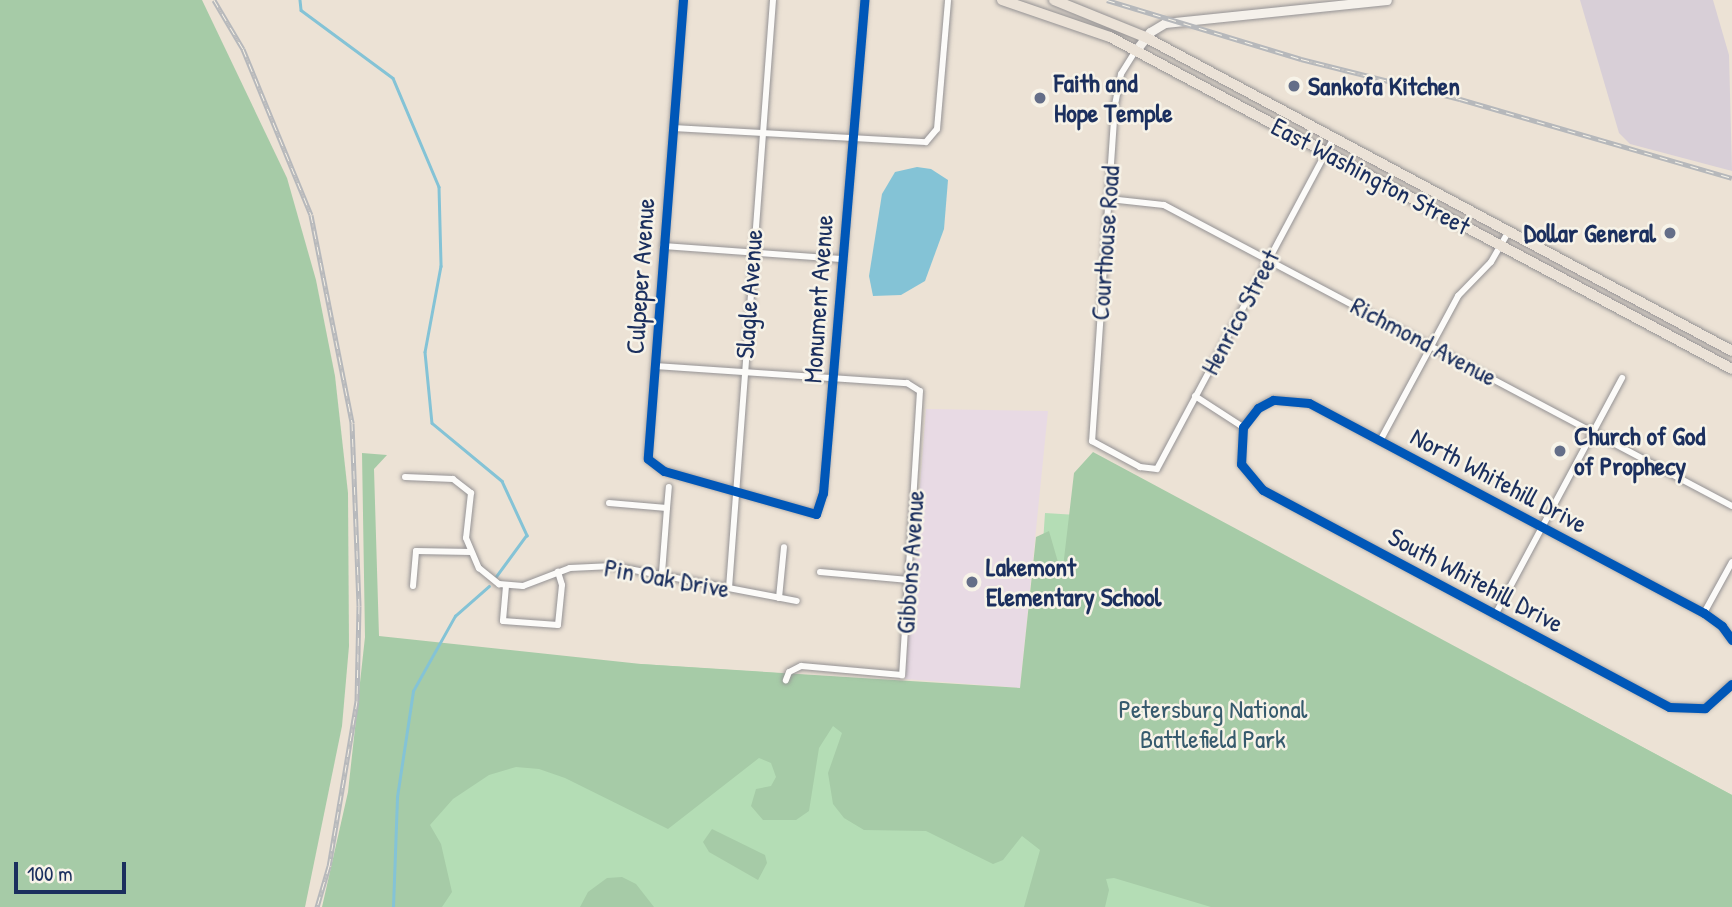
<!DOCTYPE html>
<html>
<head>
<meta charset="utf-8">
<style>
	body { margin:0 }
	#map { position:relative; width:1732px; height:907px; overflow:hidden; background:#ece2d5; font-family:"Patrick Hand",sans-serif }
	div>[style] { position:absolute }
	[style*='--x'] { left:calc(var(--x)*1px); top:calc(var(--y)*1px); width:calc(var(--w)*1px); rotate:calc(var(--a)*1deg) }
	.built>* { inset:0; background:#e8dae4 }
	.industrial>* { inset:0; background:#d8cfd7 }
	.green>* { inset:0; background:#b4ddb5 }
	.forest>* { inset:0; background:#a6cba7 }
	.water>* { inset:0; background:#84c3d6 }
	.stream>* { height:2.5px; margin:-1.25px; padding:0 1.25px; transform-origin:1.25px; border-radius:1.25px; background:#84c3d6 }
	.roads { filter:drop-shadow(0 0 2px #949294) drop-shadow(0 0 2px #949294) }
	.minor>* { height:6px; margin:-3px; padding:0 3px; transform-origin:3px; border-radius:3px; background:#fcfbf9 }
	.secondary>* { height:9px; margin:-4.5px; padding:0 4.5px; transform-origin:4.5px; border-radius:4.5px; background:#f5f1eb }
	.trunk>* { height:10px; margin:-5px; padding:0 5px; transform-origin:5px; border-radius:5px; background:#ebe2d7 }
	.rail>* { height:5px; margin-top:-2.5px; transform-origin:0; background:repeating-linear-gradient(90deg,#f7f3e8 0 8px,#b6b8bb 0 16px); box-sizing:border-box; border-block:2px solid #b6b8bb }
	.cycleway>* { height:9px; margin:-4.5px; padding:0 4.5px; transform-origin:4.5px; border-radius:4.5px; background:#0057b8 }
	.dots>* { width:19px; height:19px; translate:-50% -50%; box-sizing:border-box; border:4px solid #f7f3e8; border-radius:50% }
	span { translate:-50% -50%; white-space:nowrap; text-align:center; line-height:1.15; -webkit-text-stroke:5px #f7f3e8; paint-order:stroke }
	.poi-label { font-size:26px; color:#1b2f5e; font-weight:700 }
	.left { translate:0 -50%; text-align:left }
	.right { translate:-100% -50%; text-align:right }
	.street-label { font-size:26px; color:#1b2f5e }
	.park-label { font-size:26px; color:#365a6d }
	.scale { position:absolute; left:14px; top:862px; width:112px; height:32px; box-sizing:border-box; border:4px solid #1b2f5e; border-top:0; padding-left:9px; font-size:21px; line-height:24px; white-space:nowrap; color:#1b2f5e; -webkit-text-stroke:5px #f7f3e8; paint-order:stroke }
</style>
</head>
<body>
<div id="map">
	<div class="built">
		<i style="clip-path:polygon(926px 409px,1048px 411px,1020px 688px,905px 679px)"></i>
	</div>
	<div class="industrial">
		<i style="clip-path:polygon(1580px 0,1713px 0,1729px 55px,1732px 171px,1630px 144px,1619px 133px)"></i>
	</div>
	<div class="green">
		<i style="clip-path:polygon(1045px 513px,1093px 516px,1564px 705px,1732px 795px,1732px 907px,332px 907px,341px 873px,641px 664px,1033px 690px)"></i>
	</div>
	<div class="forest">
		<i style="clip-path:polygon(0 0,202px 0,287px 178px,316px 280px,335px 376px,348px 493px,349px 646px,342px 726px,305px 907px,0 907px)"></i>
		<i style="clip-path:polygon(1093px 452px,1732px 795px,1732px 907px,1211px 907px,1114px 878px,1106px 879px,1109px 890px,1105px 907px,1024px 907px,1040px 850px,1022px 836px,1003px 860px,993px 864px,926px 831px,864px 830px,844px 818px,833px 804px,828px 773px,842px 733px,833px 726px,819px 748px,809px 811px,796px 820px,763px 820px,751px 806px,756px 789px,771px 786px,776px 777px,771px 763px,759px 758px,668px 829px,565px 778px,539px 769px,516px 767px,489px 775px,453px 799px,430px 825px,441px 844px,452px 892px,442px 907px,322px 907px,348px 792px,365px 637px,362px 453px,387px 455px,374px 469px,379px 636px,641px 664px,1020px 688px,1036px 537px,1049px 531px,1062px 576px,1074px 473px)"></i>
		<i style="clip-path:polygon(712px 829px,765px 855px,767px 863px,758px 880px,709px 852px,703px 842px)"></i>
		<i style="clip-path:polygon(622px 877px,636px 884px,654px 907px,580px 907px,588px 892px,607px 878px)"></i>
	</div>
	<div class="water">
		<i style="clip-path:polygon(917px 167px,931px 169px,948px 180px,944px 229px,925px 281px,901px 295px,873px 296px,869px 276px,882px 194px,895px 172px)"></i>
	</div>
	<div class="stream">
		<i style="--x:300;--y:0;--w:10;--a:84"></i>
		<i style="--x:301;--y:10;--w:114;--a:36.5"></i>
		<i style="--x:393;--y:78;--w:118;--a:67.1"></i>
		<i style="--x:439;--y:187;--w:79;--a:88.5"></i>
		<i style="--x:441;--y:266;--w:87;--a:100.5"></i>
		<i style="--x:425;--y:352;--w:71;--a:84.4"></i>
		<i style="--x:432;--y:423;--w:91;--a:39.6"></i>
		<i style="--x:502;--y:481;--w:60;--a:65.2"></i>
		<i style="--x:527;--y:535;--w:51;--a:126.2"></i>
		<i style="--x:393;--y:907;--w:110;--a:-87.9"></i>
		<i style="--x:397;--y:797;--w:107;--a:-81.4"></i>
		<i style="--x:413;--y:691;--w:86;--a:-60.8"></i>
		<i style="--x:455;--y:616;--w:45;--a:-41.4"></i>
	</div>
	<div class="roads">
		<div class="minor">
			<i style="--x:683;--y:0;--w:460;--a:94.4"></i>
			<i style="--x:648;--y:459;--w:20;--a:37"></i>
			<i style="--x:664;--y:471;--w:158;--a:15.8"></i>
			<i style="--x:816;--y:514;--w:22;--a:-72"></i>
			<i style="--x:823;--y:493;--w:495;--a:-85.2"></i>
			<i style="--x:1136;--y:50;--w:28;--a:122"></i>
			<i style="--x:1121;--y:74;--w:32;--a:101"></i>
			<i style="--x:1115;--y:105;--w:337;--a:93.9"></i>
			<i style="--x:1092;--y:441;--w:55;--a:28.4"></i>
			<i style="--x:1140;--y:467;--w:17;--a:7"></i>
			<i style="--x:1157;--y:469;--w:374;--a:-61.9"></i>
			<i style="--x:673;--y:128;--w:253;--a:3.2"></i>
			<i style="--x:926;--y:142;--w:17;--a:-50"></i>
			<i style="--x:937;--y:129;--w:129;--a:-85.1"></i>
			<i style="--x:1109;--y:199;--w:55;--a:6.2"></i>
			<i style="--x:1164;--y:205;--w:643;--a:27.92"></i>
			<i style="--x:663;--y:246;--w:179;--a:4.2"></i>
			<i style="--x:655;--y:366;--w:253;--a:3.9"></i>
			<i style="--x:907;--y:383;--w:15;--a:32"></i>
			<i style="--x:920;--y:391;--w:285;--a:93.6"></i>
			<i style="--x:902;--y:675;--w:101;--a:-174.9"></i>
			<i style="--x:801;--y:666;--w:13;--a:153"></i>
			<i style="--x:789;--y:672;--w:9;--a:111"></i>
			<i style="--x:1195;--y:396;--w:57;--a:32.9"></i>
			<i style="--x:1380;--y:441;--w:165;--a:-61.7"></i>
			<i style="--x:1458;--y:296;--w:47;--a:-45.9"></i>
			<i style="--x:1491;--y:262;--w:34;--a:-60"></i>
			<i style="--x:405;--y:477;--w:48;--a:2.4"></i>
			<i style="--x:453;--y:479;--w:23;--a:38"></i>
			<i style="--x:471;--y:493;--w:45;--a:96.3"></i>
			<i style="--x:466;--y:538;--w:33;--a:67"></i>
			<i style="--x:479;--y:568;--w:26;--a:39"></i>
			<i style="--x:499;--y:584;--w:24;--a:5"></i>
			<i style="--x:523;--y:586;--w:50;--a:-21"></i>
			<i style="--x:570;--y:568;--w:43;--a:-2.7"></i>
			<i style="--x:613;--y:566;--w:187;--a:10.8"></i>
			<i style="--x:609;--y:503;--w:58;--a:4.9"></i>
			<i style="--x:667;--y:508;--w:65;--a:94.4"></i>
			<i style="--x:667;--y:508;--w:21;--a:-85"></i>
			<i style="--x:820;--y:572;--w:89;--a:5.1"></i>
			<i style="--x:413;--y:586;--w:35;--a:-85"></i>
			<i style="--x:416;--y:551;--w:55;--a:1"></i>
			<i style="--x:506;--y:586;--w:35;--a:95"></i>
			<i style="--x:503;--y:621;--w:55;--a:4.2"></i>
			<i style="--x:558;--y:625;--w:40;--a:-84.3"></i>
			<i style="--x:562;--y:585;--w:14;--a:-107"></i>
			<i style="--x:729;--y:588;--w:590;--a:-85.72"></i>
			<i style="--x:779;--y:598;--w:51;--a:-84.4"></i>
			<i style="--x:1704;--y:613;--w:58;--a:-61.2"></i>
			<i style="--x:1495;--y:615;--w:269;--a:-61.8"></i>
			<i style="--x:1732;--y:640;--w:17;--a:-126"></i>
			<i style="--x:1722;--y:626;--w:22;--a:-144"></i>
			<i style="--x:1704;--y:613;--w:447;--a:-152"></i>
			<i style="--x:1309;--y:403;--w:36;--a:-175"></i>
			<i style="--x:1273;--y:400;--w:17;--a:152"></i>
			<i style="--x:1258;--y:408;--w:24;--a:128"></i>
			<i style="--x:1243;--y:427;--w:37;--a:93"></i>
			<i style="--x:1241;--y:464;--w:34;--a:50"></i>
			<i style="--x:1263;--y:490;--w:460;--a:28.1"></i>
			<i style="--x:1669;--y:707;--w:36;--a:2"></i>
			<i style="--x:1705;--y:708;--w:36;--a:-42"></i>
		</div>
		<div class="secondary">
			<i style="--x:1136;--y:50;--w:23;--a:-52"></i>
			<i style="--x:1150;--y:32;--w:17;--a:-31"></i>
			<i style="--x:1165;--y:23;--w:223;--a:-5.9"></i>
		</div>
		<div class="trunk">
			<i style="--x:1002;--y:0;--w:114;--a:18.9"></i>
			<i style="--x:1110;--y:37;--w:705;--a:28.09"></i>
			<i style="--x:1054;--y:0;--w:98;--a:22.1"></i>
			<i style="--x:1145;--y:37;--w:666;--a:28.14"></i>
		</div>
	</div>
	<div class="rail">
		<i style="--x:214;--y:0;--w:57;--a:59.4"></i>
		<i style="--x:243;--y:49;--w:179;--a:67.7"></i>
		<i style="--x:311;--y:215;--w:212;--a:78.8"></i>
		<i style="--x:352;--y:423;--w:183;--a:87.8"></i>
		<i style="--x:359;--y:606;--w:95;--a:91.2"></i>
		<i style="--x:357;--y:701;--w:167;--a:99.6"></i>
		<i style="--x:329;--y:866;--w:43;--a:106.3"></i>
		<i style="--x:1107;--y:0;--w:203;--a:16.9"></i>
		<i style="--x:1301;--y:59;--w:164;--a:14.1"></i>
		<i style="--x:1460;--y:99;--w:283;--a:16.2"></i>
	</div>
	<div class="cycleway">
		<i style="--x:683;--y:0;--w:460;--a:94.4"></i>
		<i style="--x:648;--y:459;--w:20;--a:37"></i>
		<i style="--x:664;--y:471;--w:158;--a:15.8"></i>
		<i style="--x:816;--y:514;--w:22;--a:-72"></i>
		<i style="--x:823;--y:493;--w:495;--a:-85.2"></i>
		<i style="--x:1732;--y:640;--w:17;--a:-126"></i>
		<i style="--x:1722;--y:626;--w:22;--a:-144"></i>
		<i style="--x:1704;--y:613;--w:447;--a:-152"></i>
		<i style="--x:1309;--y:403;--w:36;--a:-175"></i>
		<i style="--x:1273;--y:400;--w:17;--a:152"></i>
		<i style="--x:1258;--y:408;--w:24;--a:128"></i>
		<i style="--x:1243;--y:427;--w:37;--a:93"></i>
		<i style="--x:1241;--y:464;--w:34;--a:50"></i>
		<i style="--x:1263;--y:490;--w:460;--a:28.1"></i>
		<i style="--x:1669;--y:707;--w:36;--a:2"></i>
		<i style="--x:1705;--y:708;--w:36;--a:-42"></i>
	</div>
	<div class="dots">
		<i style="left:1294px;top:86px;background:#646e88"></i>
		<i style="left:1040px;top:98px;background:#646e88"></i>
		<i style="left:1670px;top:233px;background:#646e88"></i>
		<i style="left:1560px;top:451px;background:#646e88"></i>
		<i style="left:972px;top:582px;background:#646e88"></i>
	</div>
	<div class="poi-label">
		<span class="left" style="left:1054px;top:98px">Faith and<br>Hope Temple</span>
		<span class="left" style="left:1308px;top:86px">Sankofa Kitchen</span>
		<span class="right" style="left:1656px;top:233px">Dollar General</span>
		<span class="left" style="left:1574px;top:451px">Church of God<br>of Prophecy</span>
		<span class="left" style="left:986px;top:582px">Lakemont<br>Elementary School</span>
	</div>
	<div class="street-label">
		<span style="left:1371px;top:176px;rotate:28deg">East Washington Street</span>
		<span style="left:1105px;top:243px;rotate:-86deg">Courthouse Road</span>
		<span style="left:640px;top:276px;rotate:-86deg">Culpeper Avenue</span>
		<span style="left:749px;top:294px;rotate:-86deg">Slagle Avenue</span>
		<span style="left:818px;top:299px;rotate:-86deg">Monument Avenue</span>
		<span style="left:1240px;top:312px;rotate:-62deg">Henrico Street</span>
		<span style="left:1424px;top:341px;rotate:28deg">Richmond Avenue</span>
		<span style="left:1499px;top:480px;rotate:28deg">North Whitehill Drive</span>
		<span style="left:910px;top:562px;rotate:-86deg">Gibbons Avenue</span>
		<span style="left:667px;top:578px;rotate:10deg">Pin Oak Drive</span>
		<span style="left:1476px;top:580px;rotate:28deg">South Whitehill Drive</span>
	</div>
	<div class="park-label">
		<span style="left:1213px;top:724px">Petersburg National<br>Battlefield Park</span>
	</div>
	<div class="scale">100 m</div>
</div>
</body>
</html>
